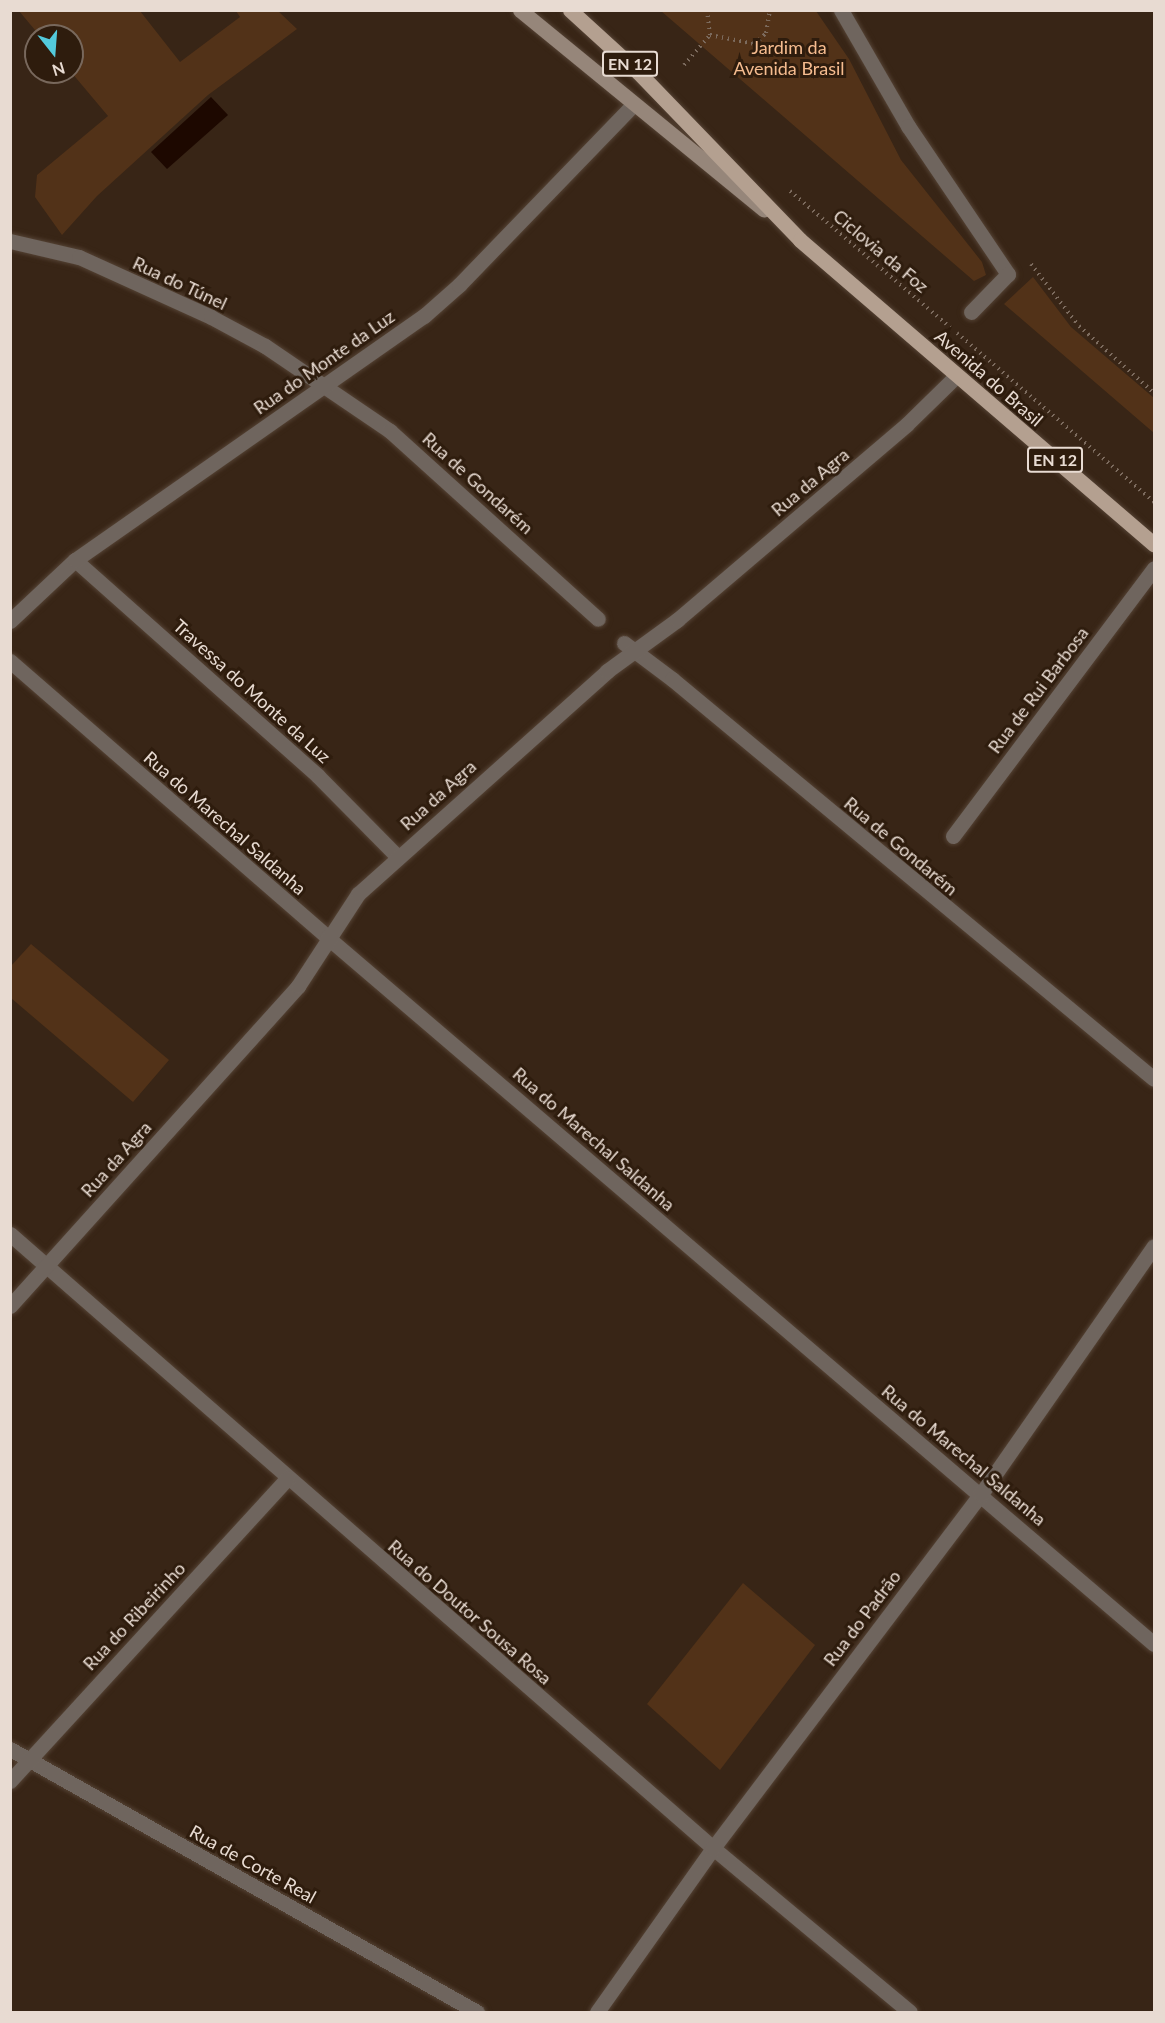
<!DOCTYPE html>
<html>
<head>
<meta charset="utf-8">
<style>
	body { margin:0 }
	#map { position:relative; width:1165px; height:2023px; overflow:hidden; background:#382516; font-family:Lato,sans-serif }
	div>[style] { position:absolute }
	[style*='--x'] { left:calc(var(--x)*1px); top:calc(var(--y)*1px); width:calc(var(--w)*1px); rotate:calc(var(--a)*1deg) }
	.green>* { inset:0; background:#523218 }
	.water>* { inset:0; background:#1d0800 }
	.path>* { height:4px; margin-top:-2px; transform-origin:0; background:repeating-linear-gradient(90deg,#7c6b5e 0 1.5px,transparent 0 6px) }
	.roads { filter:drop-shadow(0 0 2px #544234) drop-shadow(0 0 2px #544234) }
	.street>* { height:15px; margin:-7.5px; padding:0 7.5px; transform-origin:7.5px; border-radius:7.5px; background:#6f655e }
	.secondary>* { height:15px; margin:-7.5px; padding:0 7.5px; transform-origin:7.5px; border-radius:7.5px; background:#96867a }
	.primary>* { height:15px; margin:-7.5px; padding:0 7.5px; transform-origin:7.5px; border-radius:7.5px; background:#b4a090 }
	span { translate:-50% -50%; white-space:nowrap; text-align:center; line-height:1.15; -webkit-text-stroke:6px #2e1c0d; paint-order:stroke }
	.shield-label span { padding:2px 4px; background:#2e1c0d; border:2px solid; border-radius:4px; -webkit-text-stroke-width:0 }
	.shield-label { font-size:16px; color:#e8dbd2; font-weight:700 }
	.park-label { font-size:18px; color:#f6bc8f }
	.street-label { font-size:18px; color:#e8dbd2 }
	.frame { position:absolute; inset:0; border:12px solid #e8dbd2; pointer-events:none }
	.north { position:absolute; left:24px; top:24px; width:60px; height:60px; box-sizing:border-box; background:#2e1c0d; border:2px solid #78685c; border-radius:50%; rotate:163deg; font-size:16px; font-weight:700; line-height:24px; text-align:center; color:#e8dbd2 }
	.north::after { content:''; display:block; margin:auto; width:21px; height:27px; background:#53cadc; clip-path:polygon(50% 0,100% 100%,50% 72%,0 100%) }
</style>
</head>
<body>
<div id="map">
	<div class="green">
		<i style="clip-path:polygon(19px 11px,140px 11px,180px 62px,240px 17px,236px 11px,278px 11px,297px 29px,208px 95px,97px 196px,62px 235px,35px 197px,37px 175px,108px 116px,71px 72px,72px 36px,40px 36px)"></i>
		<i style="clip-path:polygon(661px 11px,816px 11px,849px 59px,901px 160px,982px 262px,986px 275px,974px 281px)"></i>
		<i style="clip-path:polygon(1033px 277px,1071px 327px,1154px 398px,1154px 433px,1004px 304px)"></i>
		<i style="clip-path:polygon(31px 944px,169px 1060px,133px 1102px,11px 998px,11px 966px)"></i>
		<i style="clip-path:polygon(743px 1583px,815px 1645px,720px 1770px,647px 1704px)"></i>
	</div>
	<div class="water">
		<i style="clip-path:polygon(211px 97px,228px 115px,167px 169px,151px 152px)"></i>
	</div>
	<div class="path">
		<i style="--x:710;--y:35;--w:46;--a:11.3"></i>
		<i style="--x:755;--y:44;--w:16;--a:-45"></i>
		<i style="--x:766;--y:33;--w:23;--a:-80"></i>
		<i style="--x:684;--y:65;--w:40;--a:-49"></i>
		<i style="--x:710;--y:35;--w:25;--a:-97"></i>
		<i style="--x:790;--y:191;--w:211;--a:40.4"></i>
		<i style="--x:1031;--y:264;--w:78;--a:52.3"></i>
		<i style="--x:1079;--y:326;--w:101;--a:41.8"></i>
		<i style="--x:957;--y:333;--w:260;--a:40.6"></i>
	</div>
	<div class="roads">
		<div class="street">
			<i style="--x:841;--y:10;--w:134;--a:60"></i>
			<i style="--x:908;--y:126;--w:179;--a:56"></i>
			<i style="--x:1008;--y:274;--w:53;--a:134.2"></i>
			<i style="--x:10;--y:241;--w:71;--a:13.1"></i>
			<i style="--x:79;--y:257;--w:145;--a:24.4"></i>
			<i style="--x:211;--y:317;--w:61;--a:28.2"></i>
			<i style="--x:265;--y:346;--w:151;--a:34.2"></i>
			<i style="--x:390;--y:431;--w:280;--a:42.1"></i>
			<i style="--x:75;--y:560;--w:325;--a:41.6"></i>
			<i style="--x:318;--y:776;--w:114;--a:45.4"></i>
			<i style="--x:10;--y:621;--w:89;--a:-43.2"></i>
			<i style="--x:75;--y:560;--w:426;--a:-35"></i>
			<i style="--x:424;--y:316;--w:47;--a:-41.5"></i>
			<i style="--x:459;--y:285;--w:250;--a:-46"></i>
			<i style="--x:624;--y:643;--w:60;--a:36.9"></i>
			<i style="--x:672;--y:679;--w:626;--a:39.69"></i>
			<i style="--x:10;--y:661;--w:420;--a:41"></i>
			<i style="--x:327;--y:937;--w:1088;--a:40.53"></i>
			<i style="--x:953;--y:836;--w:335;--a:-53.1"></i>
			<i style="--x:10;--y:1234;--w:933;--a:41.13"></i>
			<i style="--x:713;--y:1848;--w:256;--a:39.8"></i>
			<i style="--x:10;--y:1306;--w:431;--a:-48"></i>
			<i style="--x:298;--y:986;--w:110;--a:-56.9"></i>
			<i style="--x:358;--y:894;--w:334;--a:-41.8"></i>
			<i style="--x:607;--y:671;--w:87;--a:-36.1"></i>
			<i style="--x:677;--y:620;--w:301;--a:-40.4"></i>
			<i style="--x:906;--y:425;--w:70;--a:-44.4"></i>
			<i style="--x:10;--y:1749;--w:536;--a:29.39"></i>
			<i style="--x:10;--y:1781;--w:410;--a:-47.5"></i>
			<i style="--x:597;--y:2012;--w:201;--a:-54.7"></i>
			<i style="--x:713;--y:1848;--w:444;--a:-52.9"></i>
			<i style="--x:981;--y:1494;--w:302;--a:-55.1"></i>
		</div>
		<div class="secondary">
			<i style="--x:520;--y:10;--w:315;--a:39.3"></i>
		</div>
		<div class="primary">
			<i style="--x:570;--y:10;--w:92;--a:42.4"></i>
			<i style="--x:638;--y:72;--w:233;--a:46"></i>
			<i style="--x:800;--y:240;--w:467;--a:40.7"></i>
		</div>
	</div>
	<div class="shield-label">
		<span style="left:630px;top:64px">EN 12</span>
		<span style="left:1055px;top:460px">EN 12</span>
	</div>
	<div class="park-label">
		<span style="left:789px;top:58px">Jardim da<br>Avenida Brasil</span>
	</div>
	<div class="street-label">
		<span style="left:881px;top:251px;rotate:40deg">Ciclovia da Foz</span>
		<span style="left:180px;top:283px;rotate:25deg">Rua do Túnel</span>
		<span style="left:324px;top:362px;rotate:-35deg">Rua do Monte da Luz</span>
		<span style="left:989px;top:378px;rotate:41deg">Avenida do Brasil</span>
		<span style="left:810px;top:482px;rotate:-40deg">Rua da Agra</span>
		<span style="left:478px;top:483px;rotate:42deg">Rua de Gondarém</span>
		<span style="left:1038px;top:690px;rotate:-53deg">Rua de Rui Barbosa</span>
		<span style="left:252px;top:691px;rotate:42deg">Travessa do Monte da Luz</span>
		<span style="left:438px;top:795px;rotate:-42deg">Rua da Agra</span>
		<span style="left:225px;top:823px;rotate:41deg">Rua do Marechal Saldanha</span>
		<span style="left:901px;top:846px;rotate:40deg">Rua de Gondarém</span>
		<span style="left:594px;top:1139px;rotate:41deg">Rua do Marechal Saldanha</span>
		<span style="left:116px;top:1159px;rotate:-48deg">Rua da Agra</span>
		<span style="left:964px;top:1455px;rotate:40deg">Rua do Marechal Saldanha</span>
		<span style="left:470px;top:1612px;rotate:41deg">Rua do Doutor Sousa Rosa</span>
		<span style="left:134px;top:1616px;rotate:-47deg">Rua do Ribeirinho</span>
		<span style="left:862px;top:1618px;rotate:-53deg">Rua do Padrão</span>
		<span style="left:253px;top:1864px;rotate:29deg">Rua de Corte Real</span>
	</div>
	<div class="frame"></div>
	<div class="north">N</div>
</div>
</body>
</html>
